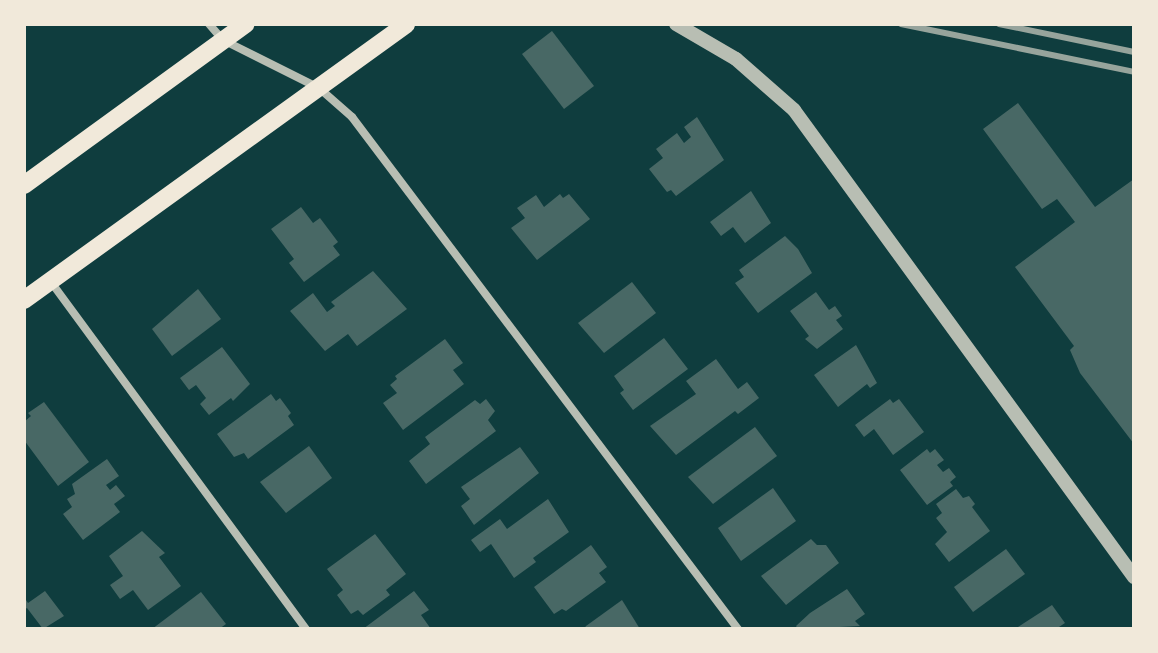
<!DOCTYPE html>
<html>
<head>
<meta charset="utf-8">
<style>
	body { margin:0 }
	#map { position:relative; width:1158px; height:653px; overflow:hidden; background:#0f3d3e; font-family:"Roboto Condensed",sans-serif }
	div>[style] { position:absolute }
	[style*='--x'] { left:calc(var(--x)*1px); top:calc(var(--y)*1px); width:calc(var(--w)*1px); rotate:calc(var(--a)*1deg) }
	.building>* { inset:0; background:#486865 }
	.minor>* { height:8px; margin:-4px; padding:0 4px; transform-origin:4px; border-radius:4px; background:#b8beb3 }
	.tertiary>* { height:14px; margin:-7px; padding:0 7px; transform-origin:7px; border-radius:7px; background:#b8beb3 }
	.primary>* { height:18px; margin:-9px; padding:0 9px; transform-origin:9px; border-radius:9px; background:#f1e9da }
	.rail>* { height:6px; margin:-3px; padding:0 3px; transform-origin:3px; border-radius:3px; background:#97a49c }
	span { translate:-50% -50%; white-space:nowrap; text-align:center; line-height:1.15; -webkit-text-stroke:6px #f1e9da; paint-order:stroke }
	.frame { position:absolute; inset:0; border:26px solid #f1e9da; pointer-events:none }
</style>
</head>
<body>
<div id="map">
	<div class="building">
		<i style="clip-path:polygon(552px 31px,594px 86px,564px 109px,522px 54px)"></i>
		<i style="clip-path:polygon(1018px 103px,1095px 207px,1134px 179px,1134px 444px,1080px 373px,1070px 350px,1074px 346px,1015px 267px,1075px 222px,1057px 199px,1042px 209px,983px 129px)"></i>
		<i style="clip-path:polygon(697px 117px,724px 160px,676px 196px,671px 190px,667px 192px,649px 169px,663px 158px,656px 149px,677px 133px,684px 143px,691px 137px,684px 127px)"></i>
		<i style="clip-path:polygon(751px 191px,771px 223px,745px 243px,733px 227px,721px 236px,710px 222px)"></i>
		<i style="clip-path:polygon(560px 194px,563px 198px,569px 194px,590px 219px,537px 260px,511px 228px,525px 218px,517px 208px,536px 195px,544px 207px)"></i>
		<i style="clip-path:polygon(301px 207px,313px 223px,320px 218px,338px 242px,333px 246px,340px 255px,304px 282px,289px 263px,294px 259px,271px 229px)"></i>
		<i style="clip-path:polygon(785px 236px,798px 249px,812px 273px,758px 313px,735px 283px,744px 277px,739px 270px)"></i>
		<i style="clip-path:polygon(373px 271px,407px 309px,357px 346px,348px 334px,325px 351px,290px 311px,313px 293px,327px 312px,335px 306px,331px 302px)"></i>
		<i style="clip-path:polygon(632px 282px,656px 313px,604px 353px,578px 323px)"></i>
		<i style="clip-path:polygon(198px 289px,221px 319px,172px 356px,152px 329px)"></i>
		<i style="clip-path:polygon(816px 292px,829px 310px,835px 306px,842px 316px,836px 320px,843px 329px,817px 349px,805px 339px,809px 336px,790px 311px)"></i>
		<i style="clip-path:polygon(664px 338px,688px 369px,633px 410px,620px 393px,624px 390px,614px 376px)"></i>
		<i style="clip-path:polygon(445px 339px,463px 363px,453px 370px,464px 384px,403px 430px,383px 403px,397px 393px,390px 385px,397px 379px,395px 376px)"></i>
		<i style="clip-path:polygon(856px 345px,877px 383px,870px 388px,867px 384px,838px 407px,814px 375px)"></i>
		<i style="clip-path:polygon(222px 347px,250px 384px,233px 401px,231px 398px,209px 415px,200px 404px,206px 398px,196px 385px,189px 390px,180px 378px)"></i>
		<i style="clip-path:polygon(716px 359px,738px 389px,747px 382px,759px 398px,738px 414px,735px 411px,676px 455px,650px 426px,696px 394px,686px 381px)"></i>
		<i style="clip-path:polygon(271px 394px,276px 401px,280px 398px,291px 413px,288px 416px,294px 425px,248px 459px,244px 453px,234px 457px,217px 434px)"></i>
		<i style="clip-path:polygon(486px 399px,495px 411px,488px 420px,496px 431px,426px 484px,409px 461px,430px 444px,425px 437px,475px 400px,480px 404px)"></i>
		<i style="clip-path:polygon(890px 399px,893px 403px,899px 399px,924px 432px,893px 455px,874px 429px,864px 437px,855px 425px)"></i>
		<i style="clip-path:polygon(44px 402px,89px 462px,58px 486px,24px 440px,24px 422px,31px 416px,28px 413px)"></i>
		<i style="clip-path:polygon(755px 427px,777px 456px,713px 504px,688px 477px)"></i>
		<i style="clip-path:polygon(309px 446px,332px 478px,286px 513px,260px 482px)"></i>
		<i style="clip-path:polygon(520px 447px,539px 473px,474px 525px,461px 506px,470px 499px,461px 487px)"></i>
		<i style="clip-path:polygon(927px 449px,930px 453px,935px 449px,944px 460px,937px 465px,943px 472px,949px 468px,956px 477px,950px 482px,953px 486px,927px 505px,900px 470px)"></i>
		<i style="clip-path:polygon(107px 459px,119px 476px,106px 485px,110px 490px,116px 485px,125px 496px,114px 504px,120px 512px,83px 540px,63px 514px,72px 507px,67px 499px,75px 494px,72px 484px)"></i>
		<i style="clip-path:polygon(773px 488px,796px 521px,741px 561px,718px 528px)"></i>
		<i style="clip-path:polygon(956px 489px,963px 498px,969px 496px,975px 504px,972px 507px,990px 531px,949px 562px,935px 544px,947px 532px,936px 518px,942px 513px,936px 504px)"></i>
		<i style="clip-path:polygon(548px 499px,569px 532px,533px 558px,536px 562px,514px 578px,491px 544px,480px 552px,471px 540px,500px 519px,507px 529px)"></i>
		<i style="clip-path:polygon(142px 531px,165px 553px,159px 557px,181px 586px,148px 610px,133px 590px,120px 599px,110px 585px,123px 576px,109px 556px)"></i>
		<i style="clip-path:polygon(375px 534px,406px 574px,386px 590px,390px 595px,363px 615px,358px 610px,351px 614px,337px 595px,343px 590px,327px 569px)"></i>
		<i style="clip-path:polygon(811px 539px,817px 545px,826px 545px,839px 563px,786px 605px,761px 576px)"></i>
		<i style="clip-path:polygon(591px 545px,607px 567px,599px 573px,606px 582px,566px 611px,562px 609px,554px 614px,534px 587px)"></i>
		<i style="clip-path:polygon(1006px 549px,1025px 574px,973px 612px,954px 587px)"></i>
		<i style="clip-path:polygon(847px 589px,865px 614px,855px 621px,860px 626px,798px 629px,796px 626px,810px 613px)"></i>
		<i style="clip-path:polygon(45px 591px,64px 616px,43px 629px,27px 608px,24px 610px,24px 597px,28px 603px)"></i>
		<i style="clip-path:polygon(414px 591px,429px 610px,421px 615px,431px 629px,363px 629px)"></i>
		<i style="clip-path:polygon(201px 592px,226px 624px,219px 629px,152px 629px)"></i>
		<i style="clip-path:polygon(622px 600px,640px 629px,584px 629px,586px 626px)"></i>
		<i style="clip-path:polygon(1052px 605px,1065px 623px,1056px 629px,1015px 629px)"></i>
	</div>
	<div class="minor">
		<i style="--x:209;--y:24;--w:21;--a:49"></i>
		<i style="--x:223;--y:40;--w:107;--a:26.6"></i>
		<i style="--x:319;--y:88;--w:44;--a:41.3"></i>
		<i style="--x:352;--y:117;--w:641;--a:52.99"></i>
		<i style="--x:51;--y:282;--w:431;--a:53.7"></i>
	</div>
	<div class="tertiary">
		<i style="--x:676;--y:24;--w:69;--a:30.3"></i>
		<i style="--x:736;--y:59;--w:77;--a:41.3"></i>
		<i style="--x:794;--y:110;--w:578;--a:53.94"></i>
	</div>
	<div class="primary">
		<i style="--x:24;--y:185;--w:274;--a:-36"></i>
		<i style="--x:24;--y:300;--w:471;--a:-35.8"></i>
	</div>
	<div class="rail">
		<i style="--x:901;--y:24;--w:238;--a:11.6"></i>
		<i style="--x:999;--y:24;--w:138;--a:11.7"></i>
	</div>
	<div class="frame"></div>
</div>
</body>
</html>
